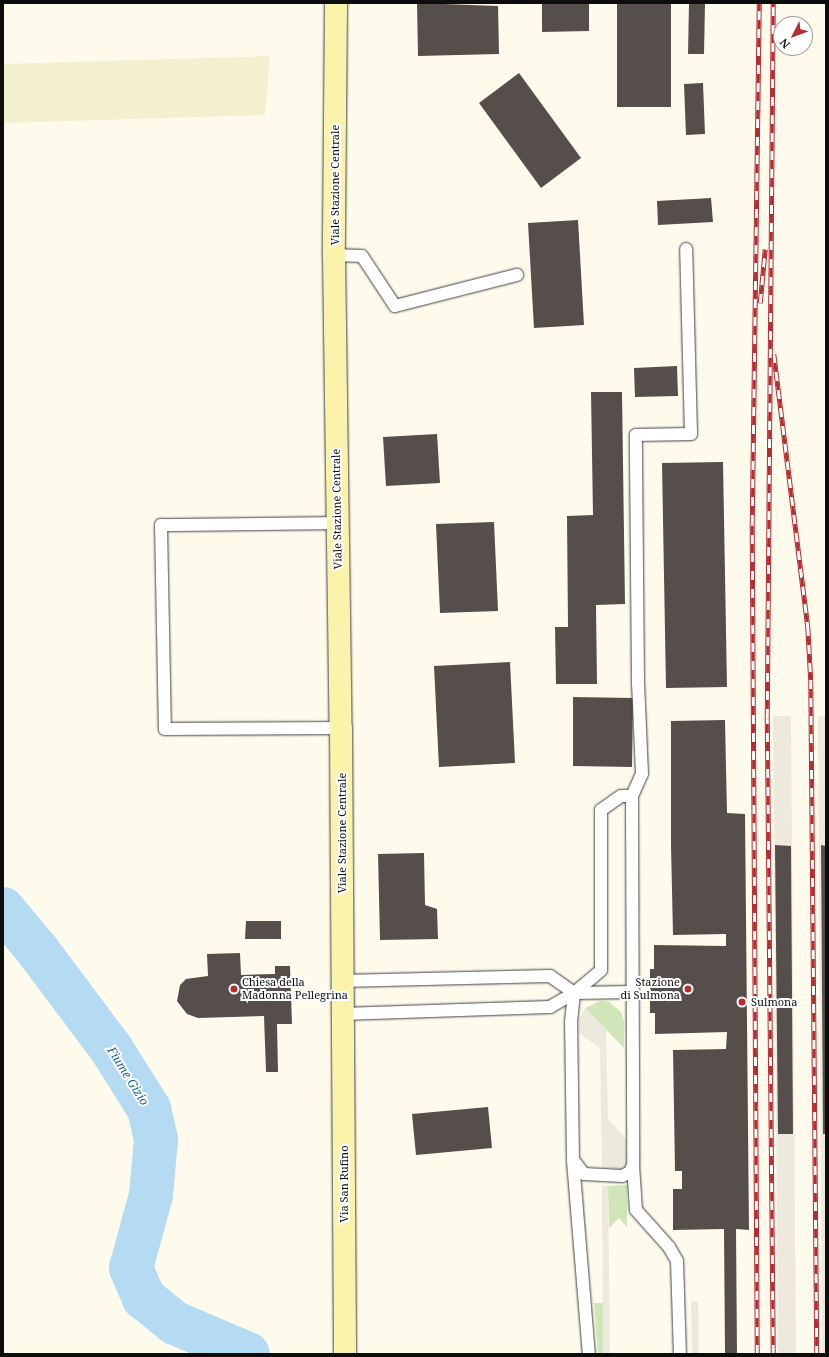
<!DOCTYPE html>
<html>
<head>
<meta charset="utf-8">
<style>
	body { margin:0 }
	#map { position:relative; width:829px; height:1357px; overflow:hidden; background:#fefbed; font-family:"Noto Serif",serif }
	div>[style] { position:absolute }
	[style*='--x'] { left:calc(var(--x)*1px); top:calc(var(--y)*1px); width:calc(var(--w)*1px); rotate:calc(var(--a)*1deg) }
	.farmland>* { inset:0; background:#f2f0cf }
	.green>* { inset:0; background:#d0e6b9 }
	.plaza>* { inset:0; background:#ede9dd }
	.river>* { height:44px; margin:-22px; padding:0 22px; transform-origin:22px; border-radius:22px; background:#b5dbf3 }
	.building>* { inset:0; background:#554e4a }
	.roads { filter:drop-shadow(0 0 1px #404040) drop-shadow(0 0 1px #404040) }
	.lane>* { height:12px; margin:-6px; padding:0 6px; transform-origin:6px; border-radius:6px; background:#fff }
	.secondary>* { height:22px; margin:-11px; padding:0 11px; transform-origin:11px; border-radius:11px; background:#fbf3ac }
	.rail>* { height:4.5px; margin-top:-2.25px; transform-origin:0; background:repeating-linear-gradient(90deg,#fff 0 9px,#b52c31 0 18px); box-sizing:border-box; border-block:1px solid #b52c31 }
	.dots>* { width:11px; height:11px; translate:-50% -50%; box-sizing:border-box; border:2px solid #fff; border-radius:50% }
	span { translate:-50% -50%; white-space:nowrap; text-align:center; line-height:1.15; -webkit-text-stroke:4px #fff; paint-order:stroke }
	.street-label { font-size:11px; color:#0d0d0d }
	.poi-label { font-size:11px; color:#0d0d0d }
	.left { translate:0 -50%; text-align:left }
	.right { translate:-100% -50%; text-align:right }
	.water-label { font-size:12px; color:#1d6197; font-style:italic }
	.frame { position:absolute; inset:0; border:4px solid #0d0d0d; pointer-events:none }
	.north { position:absolute; left:773px; top:16px; width:40px; height:40px; box-sizing:border-box; background:#fff; border:1px solid #9e9e9e; border-radius:50%; rotate:228deg; font-size:11px; font-weight:700; line-height:16px; text-align:center; color:#0d0d0d }
	.north::after { content:''; display:block; margin:auto; width:14px; height:18px; background:#b52c31; clip-path:polygon(50% 0,100% 100%,50% 72%,0 100%) }
</style>
</head>
<body>
<div id="map">
	<div class="farmland">
		<i style="clip-path:polygon(270px 56px,265px 115px,3px 123px,3px 64px)"></i>
	</div>
	<div class="green">
		<i style="clip-path:polygon(600px 1001px,609px 1002px,621px 1012px,624px 1021px,624px 1048px,585px 1008px)"></i>
		<i style="clip-path:polygon(627px 1185px,627px 1227px,619px 1218px,609px 1228px,608px 1186px)"></i>
		<i style="clip-path:polygon(594px 1303px,603px 1303px,603px 1354px,598px 1354px)"></i>
	</div>
	<div class="plaza">
		<i style="clip-path:polygon(evenodd,773px 716px,791px 716px,796px 1354px,778px 1354px,773px 716px,791px 846px,793px 1134px,778px 1134px,791px 846px)"></i>
		<i style="clip-path:polygon(818px 716px,826px 716px,826px 846px,821px 846px,823px 1134px,826px 1134px,826px 1354px,822px 1354px)"></i>
		<i style="clip-path:polygon(585px 1008px,606px 1029px,608px 1119px,626px 1139px,627px 1165px,621px 1170px,602px 1168px,600px 1048px,579px 1033px,579px 1020px)"></i>
		<i style="clip-path:polygon(602px 1186px,608px 1186px,610px 1354px,603px 1354px)"></i>
		<i style="clip-path:polygon(691px 1301px,698px 1301px,699px 1354px,692px 1354px)"></i>
	</div>
	<div class="river">
		<i style="--x:3;--y:909;--w:55;--a:50.2"></i>
		<i style="--x:38;--y:951;--w:124;--a:53.2"></i>
		<i style="--x:112;--y:1050;--w:70;--a:57.9"></i>
		<i style="--x:149;--y:1109;--w:31;--a:77"></i>
		<i style="--x:156;--y:1139;--w:56;--a:95.1"></i>
		<i style="--x:151;--y:1195;--w:76;--a:105.3"></i>
		<i style="--x:131;--y:1268;--w:33;--a:67"></i>
		<i style="--x:144;--y:1298;--w:40;--a:39"></i>
		<i style="--x:175;--y:1323;--w:79;--a:23"></i>
	</div>
	<div class="building">
		<i style="clip-path:polygon(417px 3px,498px 6px,499px 54px,418px 56px)"></i>
		<i style="clip-path:polygon(542px 3px,589px 3px,589px 31px,542px 32px)"></i>
		<i style="clip-path:polygon(617px 3px,671px 3px,671px 107px,617px 107px)"></i>
		<i style="clip-path:polygon(689px 3px,705px 3px,704px 54px,688px 54px)"></i>
		<i style="clip-path:polygon(519px 73px,581px 158px,541px 188px,479px 103px)"></i>
		<i style="clip-path:polygon(703px 83px,705px 134px,686px 135px,684px 84px)"></i>
		<i style="clip-path:polygon(711px 198px,713px 222px,658px 225px,657px 201px)"></i>
		<i style="clip-path:polygon(578px 220px,584px 325px,534px 328px,528px 223px)"></i>
		<i style="clip-path:polygon(677px 366px,678px 396px,635px 397px,634px 368px)"></i>
		<i style="clip-path:polygon(591px 392px,622px 392px,625px 604px,596px 605px,597px 684px,556px 684px,555px 627px,568px 627px,567px 516px,593px 515px)"></i>
		<i style="clip-path:polygon(437px 434px,440px 483px,386px 486px,383px 437px)"></i>
		<i style="clip-path:polygon(723px 462px,727px 687px,666px 688px,662px 463px)"></i>
		<i style="clip-path:polygon(494px 522px,498px 611px,440px 613px,436px 524px)"></i>
		<i style="clip-path:polygon(510px 662px,515px 763px,439px 767px,434px 666px)"></i>
		<i style="clip-path:polygon(573px 697px,633px 698px,632px 767px,573px 766px)"></i>
		<i style="clip-path:polygon(725px 720px,727px 813px,745px 814px,749px 1230px,736px 1229px,737px 1354px,725px 1354px,724px 1229px,673px 1230px,673px 1189px,682px 1189px,682px 1171px,675px 1171px,673px 1050px,726px 1049px,727px 1032px,655px 1034px,655px 1013px,650px 1013px,650px 969px,654px 969px,654px 945px,726px 946px,726px 934px,673px 935px,671px 846px,671px 721px)"></i>
		<i style="clip-path:polygon(775px 845px,791px 846px,793px 1134px,778px 1134px)"></i>
		<i style="clip-path:polygon(821px 845px,826px 846px,826px 1134px,823px 1134px)"></i>
		<i style="clip-path:polygon(424px 853px,425px 905px,437px 909px,438px 939px,380px 940px,378px 854px)"></i>
		<i style="clip-path:polygon(246px 921px,281px 921px,281px 939px,245px 939px)"></i>
		<i style="clip-path:polygon(240px 953px,241px 975px,275px 974px,275px 966px,290px 966px,292px 1024px,277px 1024px,278px 1072px,266px 1072px,264px 1016px,198px 1018px,187px 1014px,177px 1001px,180px 985px,186px 979px,208px 976px,207px 954px)"></i>
		<i style="clip-path:polygon(488px 1107px,492px 1148px,416px 1155px,412px 1114px)"></i>
	</div>
	<div class="roads">
		<div class="lane">
			<i style="--x:334;--y:255;--w:28;--a:2"></i>
			<i style="--x:362;--y:256;--w:60;--a:56.6"></i>
			<i style="--x:395;--y:306;--w:126;--a:-14.3"></i>
			<i style="--x:337;--y:523;--w:176;--a:179.3"></i>
			<i style="--x:161;--y:525;--w:204;--a:88.9"></i>
			<i style="--x:165;--y:729;--w:176;--a:-0.3"></i>
			<i style="--x:632;--y:796;--w:24;--a:-66"></i>
			<i style="--x:642;--y:774;--w:90;--a:-92.5"></i>
			<i style="--x:638;--y:684;--w:249;--a:-90.5"></i>
			<i style="--x:636;--y:435;--w:55;--a:-1"></i>
			<i style="--x:691;--y:434;--w:185;--a:-91.5"></i>
			<i style="--x:342;--y:981;--w:208;--a:-1.4"></i>
			<i style="--x:550;--y:976;--w:29;--a:35"></i>
			<i style="--x:574;--y:993;--w:59;--a:-1"></i>
			<i style="--x:342;--y:1014;--w:208;--a:-1.9"></i>
			<i style="--x:550;--y:1007;--w:28;--a:-30"></i>
			<i style="--x:574;--y:993;--w:35;--a:-40"></i>
			<i style="--x:601;--y:970;--w:160;--a:-90"></i>
			<i style="--x:601;--y:810;--w:24;--a:-35"></i>
			<i style="--x:621;--y:796;--w:11;--a:0"></i>
			<i style="--x:632;--y:796;--w:369;--a:89.8"></i>
			<i style="--x:633;--y:1165;--w:8;--a:113"></i>
			<i style="--x:630;--y:1172;--w:9;--a:153"></i>
			<i style="--x:622;--y:1176;--w:38;--a:-177"></i>
			<i style="--x:584;--y:1174;--w:18;--a:-128"></i>
			<i style="--x:573;--y:1160;--w:138;--a:-90.8"></i>
			<i style="--x:571;--y:1022;--w:29;--a:-84"></i>
			<i style="--x:573;--y:1161;--w:194;--a:85.3"></i>
			<i style="--x:633;--y:1165;--w:45;--a:86.2"></i>
			<i style="--x:636;--y:1210;--w:50;--a:48.3"></i>
			<i style="--x:669;--y:1247;--w:16;--a:60"></i>
			<i style="--x:677;--y:1261;--w:93;--a:88.2"></i>
		</div>
		<div class="secondary">
			<i style="--x:336;--y:3;--w:252;--a:90.5"></i>
			<i style="--x:334;--y:255;--w:473;--a:89.2"></i>
			<i style="--x:341;--y:728;--w:626;--a:89.63"></i>
		</div>
	</div>
	<div class="rail">
		<i style="--x:760;--y:303;--w:54;--a:-84.7"></i>
		<i style="--x:774;--y:354;--w:275;--a:82.9"></i>
		<i style="--x:808;--y:627;--w:53;--a:86.8"></i>
		<i style="--x:811;--y:680;--w:674;--a:89.49"></i>
		<i style="--x:757;--y:1354;--w:830;--a:-90.35"></i>
		<i style="--x:752;--y:524;--w:521;--a:-89.23"></i>
		<i style="--x:773;--y:1354;--w:636;--a:-90.54"></i>
		<i style="--x:767;--y:718;--w:715;--a:-89.52"></i>
	</div>
	<div class="dots">
		<i style="left:234px;top:989px;background:#b52c31"></i>
		<i style="left:688px;top:989px;background:#b52c31"></i>
		<i style="left:742px;top:1002px;background:#b52c31"></i>
	</div>
	<div class="street-label">
		<span style="left:335px;top:185px;rotate:-90deg">Viale Stazione Centrale</span>
		<span style="left:337px;top:509px;rotate:-91deg">Viale Stazione Centrale</span>
		<span style="left:342px;top:833px;rotate:-90deg">Viale Stazione Centrale</span>
		<span style="left:344px;top:1184px;rotate:-90deg">Via San Rufino</span>
	</div>
	<div class="poi-label">
		<span class="left" style="left:242px;top:989px">Chiesa della<br>Madonna Pellegrina</span>
		<span class="right" style="left:680px;top:989px">Stazione<br>di Sulmona</span>
		<span class="left" style="left:751px;top:1002px">Sulmona</span>
	</div>
	<div class="water-label">
		<span style="left:128px;top:1076px;rotate:58deg">Fiume Gizio</span>
	</div>
	<div class="frame"></div>
	<div class="north">N</div>
</div>
</body>
</html>
